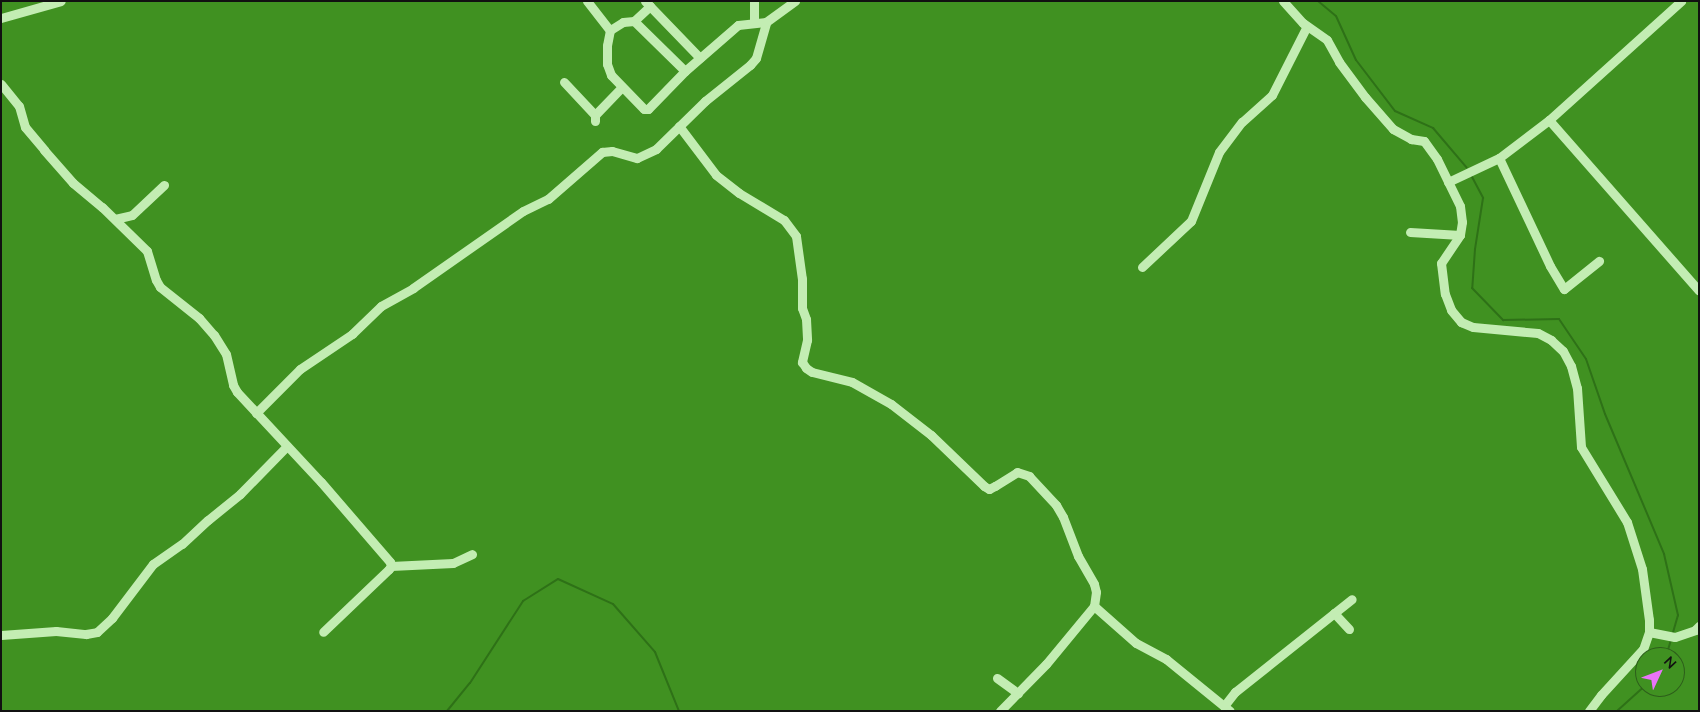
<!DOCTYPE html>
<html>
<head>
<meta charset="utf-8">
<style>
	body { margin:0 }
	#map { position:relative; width:1700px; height:712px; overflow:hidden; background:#409121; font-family:Mulish,sans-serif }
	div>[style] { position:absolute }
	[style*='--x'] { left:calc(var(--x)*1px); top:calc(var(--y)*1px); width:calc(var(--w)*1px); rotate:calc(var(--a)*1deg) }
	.stream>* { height:2px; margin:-1px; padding:0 1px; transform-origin:1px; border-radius:1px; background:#2e7117 }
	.minor>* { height:9px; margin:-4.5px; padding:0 4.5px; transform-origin:4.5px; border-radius:4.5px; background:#c3edb3 }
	span { translate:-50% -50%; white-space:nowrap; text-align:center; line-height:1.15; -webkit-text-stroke:4px #409121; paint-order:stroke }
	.frame { position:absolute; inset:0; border:2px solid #111; pointer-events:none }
	.north { position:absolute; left:1635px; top:647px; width:50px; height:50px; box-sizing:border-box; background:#409121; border:1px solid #2d5e1b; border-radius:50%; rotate:47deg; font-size:14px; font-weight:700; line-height:20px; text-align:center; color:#111 }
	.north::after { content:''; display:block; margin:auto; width:18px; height:22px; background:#e974f9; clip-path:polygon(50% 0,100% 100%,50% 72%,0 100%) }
</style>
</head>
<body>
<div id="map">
	<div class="stream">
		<i style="--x:1318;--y:1;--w:23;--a:40"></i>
		<i style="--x:1336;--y:16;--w:48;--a:65.6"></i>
		<i style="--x:1356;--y:60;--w:64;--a:52.6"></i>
		<i style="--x:1395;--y:111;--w:42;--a:24.1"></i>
		<i style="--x:1433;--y:128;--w:52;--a:49.6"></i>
		<i style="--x:1471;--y:175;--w:26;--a:62"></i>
		<i style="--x:1483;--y:198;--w:52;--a:98.9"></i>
		<i style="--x:1475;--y:249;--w:39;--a:94"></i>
		<i style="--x:1472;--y:288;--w:45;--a:45.9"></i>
		<i style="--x:1503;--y:320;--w:56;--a:-1"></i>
		<i style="--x:1559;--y:319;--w:48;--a:56"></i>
		<i style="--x:1586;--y:359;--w:58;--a:70.9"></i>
		<i style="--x:1605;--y:414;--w:152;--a:67.1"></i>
		<i style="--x:1664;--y:554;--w:63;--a:77.1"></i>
		<i style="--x:1678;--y:615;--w:19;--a:106"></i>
		<i style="--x:1666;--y:657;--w:18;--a:-74"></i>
		<i style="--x:447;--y:711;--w:36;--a:-51"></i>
		<i style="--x:470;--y:683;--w:98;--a:-57.1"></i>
		<i style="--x:523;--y:601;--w:41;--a:-32.2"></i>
		<i style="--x:558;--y:579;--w:60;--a:24.4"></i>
		<i style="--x:613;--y:604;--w:64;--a:48.8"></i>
		<i style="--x:655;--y:652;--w:64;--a:67.9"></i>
		<i style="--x:1617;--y:711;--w:38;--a:-42"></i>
	</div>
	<div class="minor">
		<i style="--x:587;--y:1;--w:37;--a:52"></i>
		<i style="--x:645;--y:1;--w:79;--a:46"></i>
		<i style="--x:754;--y:1;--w:21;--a:90"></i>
		<i style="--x:1283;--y:1;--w:30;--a:48"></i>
		<i style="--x:1303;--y:23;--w:29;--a:35"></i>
		<i style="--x:1327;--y:40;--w:25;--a:61"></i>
		<i style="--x:1339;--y:62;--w:44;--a:53.4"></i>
		<i style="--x:1365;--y:97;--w:43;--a:48.8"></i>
		<i style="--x:1393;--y:129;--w:21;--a:29"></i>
		<i style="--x:1411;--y:139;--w:13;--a:9"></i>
		<i style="--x:1424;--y:141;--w:22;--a:54"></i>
		<i style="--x:1437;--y:159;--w:52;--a:63.9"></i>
		<i style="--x:1460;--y:206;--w:16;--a:83"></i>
		<i style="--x:1462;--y:222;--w:13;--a:99"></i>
		<i style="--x:1460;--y:235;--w:34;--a:124"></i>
		<i style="--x:1441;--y:263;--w:31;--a:83"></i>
		<i style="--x:1445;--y:294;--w:17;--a:69"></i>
		<i style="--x:1451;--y:310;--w:16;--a:50"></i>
		<i style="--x:1461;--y:322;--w:13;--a:23"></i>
		<i style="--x:1473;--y:327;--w:65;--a:5.3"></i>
		<i style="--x:1538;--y:333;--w:15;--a:28"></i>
		<i style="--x:1551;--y:340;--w:16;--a:43"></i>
		<i style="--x:1563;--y:351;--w:17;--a:62"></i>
		<i style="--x:1571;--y:366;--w:23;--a:75"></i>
		<i style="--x:1577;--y:388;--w:59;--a:86.1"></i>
		<i style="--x:1581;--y:447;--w:88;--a:58.5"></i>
		<i style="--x:1627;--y:522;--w:49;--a:72.3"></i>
		<i style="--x:1642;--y:569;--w:51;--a:82.2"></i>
		<i style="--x:1649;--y:620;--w:12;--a:90"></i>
		<i style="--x:1649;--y:632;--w:18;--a:109"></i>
		<i style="--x:1643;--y:649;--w:62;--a:132.4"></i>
		<i style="--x:1601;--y:695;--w:20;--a:127"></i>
		<i style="--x:1;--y:18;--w:62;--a:-15.8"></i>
		<i style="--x:634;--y:21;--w:22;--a:-43"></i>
		<i style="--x:685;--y:71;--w:71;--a:-135.6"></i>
		<i style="--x:634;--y:21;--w:11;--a:175"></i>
		<i style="--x:623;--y:22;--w:15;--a:148"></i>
		<i style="--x:610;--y:30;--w:16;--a:101"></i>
		<i style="--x:607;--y:46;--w:18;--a:90"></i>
		<i style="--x:607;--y:64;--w:12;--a:70"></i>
		<i style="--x:611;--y:75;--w:47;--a:45.9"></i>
		<i style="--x:644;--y:109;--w:4;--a:0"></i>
		<i style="--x:648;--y:109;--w:53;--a:-45.8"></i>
		<i style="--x:685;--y:71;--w:70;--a:-41"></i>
		<i style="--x:738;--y:25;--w:28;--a:-6"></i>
		<i style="--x:564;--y:82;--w:45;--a:46.8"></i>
		<i style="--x:1;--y:84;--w:28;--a:51"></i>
		<i style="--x:19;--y:106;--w:22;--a:74"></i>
		<i style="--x:25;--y:127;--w:30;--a:50"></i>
		<i style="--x:44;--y:150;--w:44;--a:48.7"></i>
		<i style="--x:73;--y:183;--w:38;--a:40"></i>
		<i style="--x:102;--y:207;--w:63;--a:44.4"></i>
		<i style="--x:147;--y:251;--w:30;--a:73"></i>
		<i style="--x:156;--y:280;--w:8;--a:60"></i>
		<i style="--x:160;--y:287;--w:50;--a:38.5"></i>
		<i style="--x:199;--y:318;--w:23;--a:49"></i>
		<i style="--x:214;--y:335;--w:22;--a:58"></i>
		<i style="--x:226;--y:354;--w:32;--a:77"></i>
		<i style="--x:233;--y:385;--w:8;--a:60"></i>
		<i style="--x:237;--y:392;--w:123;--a:47"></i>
		<i style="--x:321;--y:482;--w:106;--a:49.2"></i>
		<i style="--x:390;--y:562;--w:4;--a:76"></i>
		<i style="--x:391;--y:566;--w:4;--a:124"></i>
		<i style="--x:389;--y:569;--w:91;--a:136.3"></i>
		<i style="--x:1549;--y:120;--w:227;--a:48.7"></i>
		<i style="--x:595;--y:121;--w:6;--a:-90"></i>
		<i style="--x:595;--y:115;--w:39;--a:-46"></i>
		<i style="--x:679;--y:126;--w:61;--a:52.9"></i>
		<i style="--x:716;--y:175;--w:29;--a:38"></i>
		<i style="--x:739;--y:193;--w:52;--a:31"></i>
		<i style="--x:784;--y:220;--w:20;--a:53"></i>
		<i style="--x:796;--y:236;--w:43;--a:82.1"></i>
		<i style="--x:802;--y:279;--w:29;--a:90"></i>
		<i style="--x:802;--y:308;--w:12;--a:70"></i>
		<i style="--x:806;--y:319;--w:21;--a:87"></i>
		<i style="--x:807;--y:340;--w:23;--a:103"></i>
		<i style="--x:802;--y:362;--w:7;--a:56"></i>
		<i style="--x:806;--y:368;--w:7;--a:34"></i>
		<i style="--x:812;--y:372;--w:41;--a:14"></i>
		<i style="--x:852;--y:382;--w:45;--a:29.4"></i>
		<i style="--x:891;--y:404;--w:51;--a:37.8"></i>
		<i style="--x:931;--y:435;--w:74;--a:43.9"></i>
		<i style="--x:984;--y:486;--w:6;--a:31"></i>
		<i style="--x:989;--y:489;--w:7;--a:-27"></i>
		<i style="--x:995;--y:486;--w:26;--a:-32"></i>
		<i style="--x:1017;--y:472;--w:13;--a:18"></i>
		<i style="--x:1029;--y:476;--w:40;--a:47"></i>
		<i style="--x:1056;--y:505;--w:14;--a:60"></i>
		<i style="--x:1063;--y:517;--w:42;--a:69"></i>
		<i style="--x:1078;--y:556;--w:32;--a:60"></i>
		<i style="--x:1094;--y:584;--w:8;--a:76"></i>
		<i style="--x:1096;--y:592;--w:14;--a:98"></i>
		<i style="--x:1094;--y:606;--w:75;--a:129.6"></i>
		<i style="--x:1046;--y:664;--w:66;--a:134.4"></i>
		<i style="--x:1499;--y:158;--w:119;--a:64.7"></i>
		<i style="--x:1550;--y:266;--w:27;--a:59"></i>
		<i style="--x:1564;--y:289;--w:45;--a:-38.7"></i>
		<i style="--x:1448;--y:182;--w:56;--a:-25.2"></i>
		<i style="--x:1499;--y:158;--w:63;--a:-37.2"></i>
		<i style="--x:1549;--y:120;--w:178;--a:-42"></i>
		<i style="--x:115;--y:219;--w:17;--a:-13"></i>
		<i style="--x:132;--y:215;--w:44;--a:-43.2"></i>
		<i style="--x:1410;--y:232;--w:50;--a:3.4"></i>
		<i style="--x:1142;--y:267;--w:67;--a:-43.2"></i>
		<i style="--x:1191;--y:221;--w:74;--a:-67.9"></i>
		<i style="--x:1219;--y:152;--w:38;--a:-53"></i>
		<i style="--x:1242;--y:122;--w:40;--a:-42"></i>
		<i style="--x:1272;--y:95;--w:77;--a:-63.1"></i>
		<i style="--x:256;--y:413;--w:62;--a:-45"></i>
		<i style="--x:300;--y:369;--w:63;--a:-33.9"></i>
		<i style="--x:352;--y:334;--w:40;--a:-44"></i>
		<i style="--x:381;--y:306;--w:37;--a:-29"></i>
		<i style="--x:413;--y:288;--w:134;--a:-35"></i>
		<i style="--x:523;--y:211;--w:28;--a:-26"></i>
		<i style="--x:548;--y:199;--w:72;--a:-41"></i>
		<i style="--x:602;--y:152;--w:10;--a:-6"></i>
		<i style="--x:612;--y:151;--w:26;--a:16"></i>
		<i style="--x:637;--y:158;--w:21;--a:-25"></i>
		<i style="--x:656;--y:149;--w:69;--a:-44.4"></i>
		<i style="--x:705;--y:101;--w:58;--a:-38.7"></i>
		<i style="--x:750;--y:65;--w:9;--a:-49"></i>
		<i style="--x:756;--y:58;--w:37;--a:-74"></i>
		<i style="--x:766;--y:22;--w:36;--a:-36"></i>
		<i style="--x:391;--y:566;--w:62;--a:-2.8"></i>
		<i style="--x:453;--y:563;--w:21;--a:-25"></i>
		<i style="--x:1094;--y:606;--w:56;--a:41.4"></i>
		<i style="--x:1136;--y:643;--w:34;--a:28"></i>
		<i style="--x:1166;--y:659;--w:82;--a:39.1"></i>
		<i style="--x:1334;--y:613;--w:22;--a:47"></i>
		<i style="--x:1649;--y:632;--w:26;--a:11"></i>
		<i style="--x:1675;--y:637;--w:21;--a:-19"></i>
		<i style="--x:1695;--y:630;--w:6;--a:-45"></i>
		<i style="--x:1;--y:635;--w:55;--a:-4.2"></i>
		<i style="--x:56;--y:631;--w:30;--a:6"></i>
		<i style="--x:86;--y:634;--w:11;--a:-10"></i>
		<i style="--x:97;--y:632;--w:21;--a:-43"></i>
		<i style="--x:112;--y:618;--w:68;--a:-52.8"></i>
		<i style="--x:153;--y:564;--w:35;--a:-35"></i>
		<i style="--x:182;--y:544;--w:35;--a:-43"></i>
		<i style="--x:208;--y:520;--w:41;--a:-39.1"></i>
		<i style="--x:240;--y:494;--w:67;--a:-45.6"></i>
		<i style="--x:997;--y:678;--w:26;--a:36"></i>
		<i style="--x:1224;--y:706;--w:18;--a:-52"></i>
		<i style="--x:1235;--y:692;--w:149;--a:-38.5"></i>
	</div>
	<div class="frame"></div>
	<div class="north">N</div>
</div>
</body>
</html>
